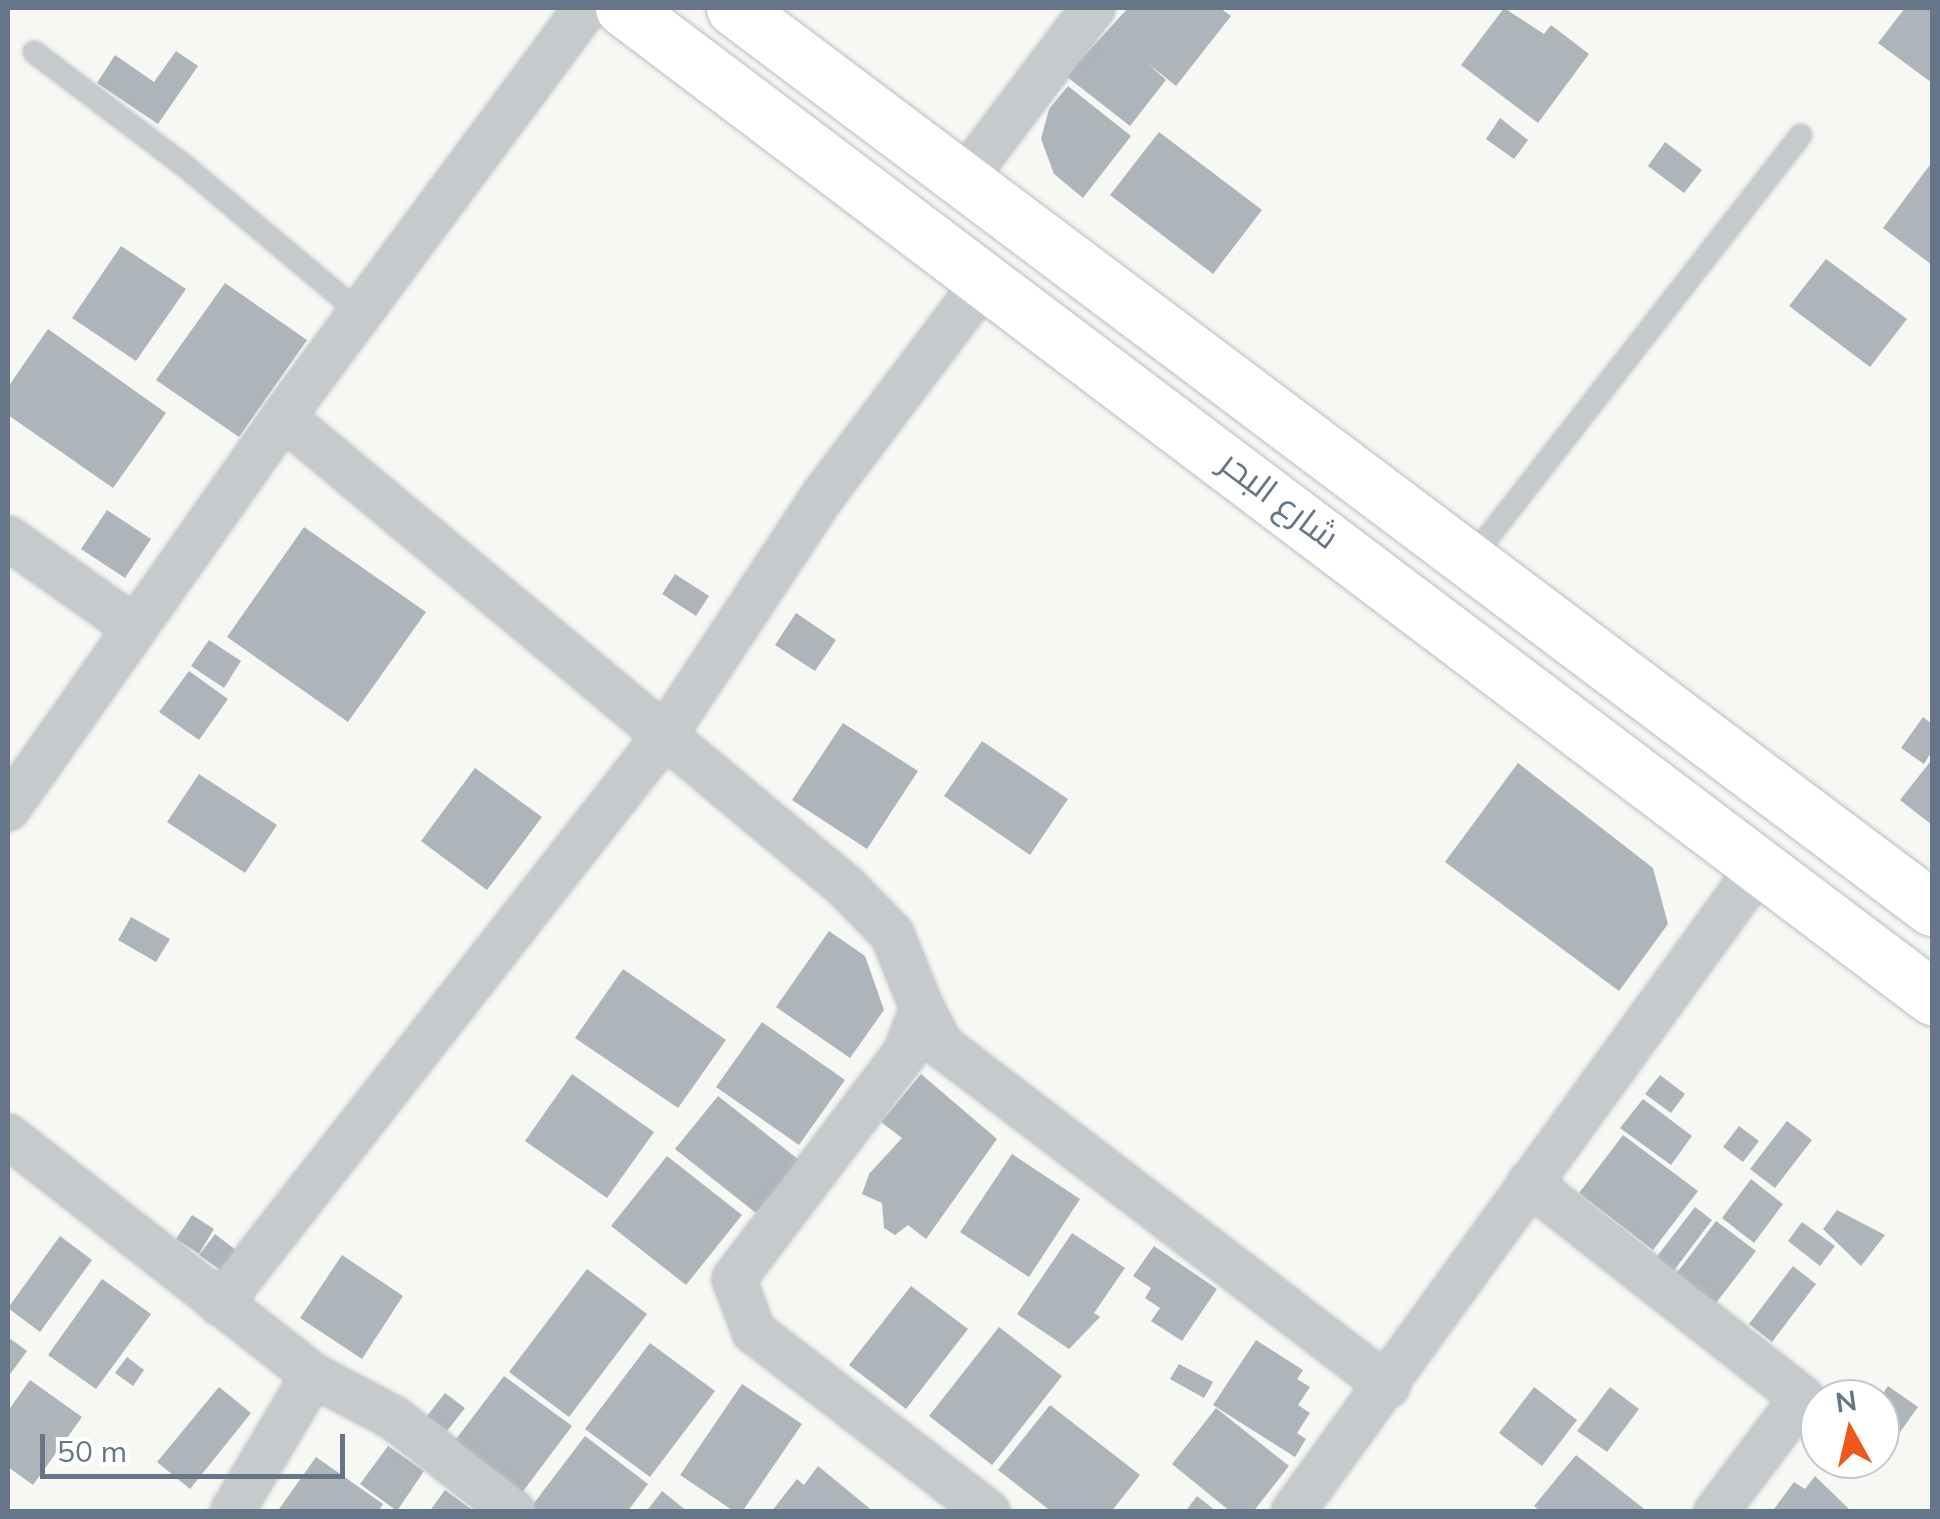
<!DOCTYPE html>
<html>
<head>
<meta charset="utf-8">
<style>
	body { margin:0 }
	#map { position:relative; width:1940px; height:1519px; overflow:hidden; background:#f7f7f4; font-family:Mulish,Cairo,sans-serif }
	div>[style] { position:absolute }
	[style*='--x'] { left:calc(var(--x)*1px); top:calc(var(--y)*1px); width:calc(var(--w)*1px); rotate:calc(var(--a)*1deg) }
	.building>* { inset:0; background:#adb5bb }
	.roads { filter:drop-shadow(0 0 2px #b8bdc2) drop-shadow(0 0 2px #b8bdc2) }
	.lane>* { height:20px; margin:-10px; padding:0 10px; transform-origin:10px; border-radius:10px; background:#c6cacd }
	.street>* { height:42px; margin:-21px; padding:0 21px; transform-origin:21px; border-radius:21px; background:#c6cacd }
	.secondary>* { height:55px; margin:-27.5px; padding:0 27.5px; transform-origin:27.5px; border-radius:27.5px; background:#fff }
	span { translate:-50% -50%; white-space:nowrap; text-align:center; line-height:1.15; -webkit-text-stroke:10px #fff; paint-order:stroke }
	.street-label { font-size:35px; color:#647687 }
	.frame { position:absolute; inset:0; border:10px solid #647687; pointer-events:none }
	.north { position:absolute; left:1800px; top:1379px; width:100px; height:100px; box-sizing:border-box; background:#fff; border:2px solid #c1c8cf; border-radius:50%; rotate:352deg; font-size:28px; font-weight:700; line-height:40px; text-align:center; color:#647687 }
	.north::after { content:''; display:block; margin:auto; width:35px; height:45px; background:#ee581d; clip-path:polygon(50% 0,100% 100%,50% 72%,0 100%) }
	.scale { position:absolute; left:40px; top:1434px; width:305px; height:45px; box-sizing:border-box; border:5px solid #647687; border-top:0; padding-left:12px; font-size:30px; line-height:35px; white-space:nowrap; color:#647687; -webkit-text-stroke:8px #fff; paint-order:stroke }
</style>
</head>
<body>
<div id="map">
	<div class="building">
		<i style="clip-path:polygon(1128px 8px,1220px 8px,1231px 16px,1176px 86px,1146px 62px,1166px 80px,1130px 126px,1066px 76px)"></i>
		<i style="clip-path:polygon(1504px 8px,1544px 34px,1551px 25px,1589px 54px,1538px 123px,1461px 65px)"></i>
		<i style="clip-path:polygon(1905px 8px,1932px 8px,1932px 83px,1878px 43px)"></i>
		<i style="clip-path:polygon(176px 51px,198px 66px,158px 124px,97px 83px,115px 55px,154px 82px)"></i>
		<i style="clip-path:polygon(1068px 86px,1131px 136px,1083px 198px,1054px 174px,1041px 139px,1049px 109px)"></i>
		<i style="clip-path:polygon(1500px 118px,1528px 140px,1514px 159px,1486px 139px)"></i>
		<i style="clip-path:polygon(1159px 132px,1262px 210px,1213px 274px,1110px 195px)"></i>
		<i style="clip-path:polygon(1665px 142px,1702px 170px,1684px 193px,1648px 166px)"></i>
		<i style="clip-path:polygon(1932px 162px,1932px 265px,1883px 228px)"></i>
		<i style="clip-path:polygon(121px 246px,186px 289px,136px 361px,72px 318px)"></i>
		<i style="clip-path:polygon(1826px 259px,1907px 319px,1870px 367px,1789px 306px)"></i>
		<i style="clip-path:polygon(225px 283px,307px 340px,239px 437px,156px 380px)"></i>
		<i style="clip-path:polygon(48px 329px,166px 413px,113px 488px,8px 415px,8px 387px)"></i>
		<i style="clip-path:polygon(107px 510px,151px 539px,125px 578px,81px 549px)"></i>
		<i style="clip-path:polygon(304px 527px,426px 612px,348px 722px,227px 637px)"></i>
		<i style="clip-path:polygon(675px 574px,709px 596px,696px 616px,662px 594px)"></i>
		<i style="clip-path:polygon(796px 613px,836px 640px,815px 671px,775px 645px)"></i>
		<i style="clip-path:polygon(209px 640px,241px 661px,224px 688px,191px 666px)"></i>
		<i style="clip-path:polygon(189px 671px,228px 699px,199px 740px,159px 712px)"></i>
		<i style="clip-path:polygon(1923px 717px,1932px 724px,1932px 751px,1924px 764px,1901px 748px)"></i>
		<i style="clip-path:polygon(843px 723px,918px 771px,867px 849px,792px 800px)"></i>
		<i style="clip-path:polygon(982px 741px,1068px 799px,1030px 855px,944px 796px)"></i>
		<i style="clip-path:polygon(1930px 762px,1932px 764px,1932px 825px,1900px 800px)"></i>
		<i style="clip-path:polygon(1518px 763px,1653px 868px,1668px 924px,1619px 991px,1445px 862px)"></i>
		<i style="clip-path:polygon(475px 768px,542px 817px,487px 890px,421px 841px)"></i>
		<i style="clip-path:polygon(199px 774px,277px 825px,245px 873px,167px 822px)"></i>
		<i style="clip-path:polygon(131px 917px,170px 939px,156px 962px,118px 940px)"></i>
		<i style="clip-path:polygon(829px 931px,865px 956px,884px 1010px,850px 1058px,776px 1007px)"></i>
		<i style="clip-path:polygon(623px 969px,726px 1040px,678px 1108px,575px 1038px)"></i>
		<i style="clip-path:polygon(762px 1022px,845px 1080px,799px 1145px,716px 1087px)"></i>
		<i style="clip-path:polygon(572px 1074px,654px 1132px,607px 1198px,525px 1141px)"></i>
		<i style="clip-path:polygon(921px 1074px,997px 1139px,926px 1239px,908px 1225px,895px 1235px,884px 1228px,882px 1203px,862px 1194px,869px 1174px,902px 1138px,881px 1122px)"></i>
		<i style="clip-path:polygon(1660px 1075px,1685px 1094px,1671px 1113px,1645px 1094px)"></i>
		<i style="clip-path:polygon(718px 1096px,799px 1160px,756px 1213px,675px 1149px)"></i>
		<i style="clip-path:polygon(1643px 1099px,1692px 1136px,1671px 1165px,1620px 1128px)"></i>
		<i style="clip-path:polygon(1787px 1121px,1812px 1140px,1775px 1188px,1750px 1169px)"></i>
		<i style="clip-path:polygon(1739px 1126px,1759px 1141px,1743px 1162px,1723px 1147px)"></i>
		<i style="clip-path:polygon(1623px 1135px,1698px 1191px,1653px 1250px,1579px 1193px)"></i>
		<i style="clip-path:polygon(1012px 1154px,1080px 1199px,1029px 1277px,960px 1232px)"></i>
		<i style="clip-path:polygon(667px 1156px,742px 1215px,686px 1285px,611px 1226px)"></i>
		<i style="clip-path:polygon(1751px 1179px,1783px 1204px,1754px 1243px,1722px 1218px)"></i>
		<i style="clip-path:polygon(1695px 1207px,1712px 1220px,1672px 1273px,1655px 1259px)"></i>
		<i style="clip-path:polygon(1837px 1210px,1885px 1235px,1861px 1266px,1823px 1229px)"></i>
		<i style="clip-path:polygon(192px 1215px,214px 1229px,199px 1254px,176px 1239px)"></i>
		<i style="clip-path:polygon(1716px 1221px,1756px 1251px,1716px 1303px,1676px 1274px)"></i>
		<i style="clip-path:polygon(1802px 1222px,1835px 1246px,1820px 1266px,1788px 1241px)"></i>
		<i style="clip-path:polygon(1072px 1233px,1125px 1268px,1094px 1313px,1100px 1317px,1069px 1349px,1017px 1314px)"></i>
		<i style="clip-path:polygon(215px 1234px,241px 1254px,226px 1274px,199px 1255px)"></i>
		<i style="clip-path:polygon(60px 1236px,92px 1260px,40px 1332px,8px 1308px)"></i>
		<i style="clip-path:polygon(1154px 1246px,1217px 1289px,1182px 1341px,1151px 1321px,1160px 1308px,1145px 1298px,1151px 1288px,1133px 1276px)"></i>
		<i style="clip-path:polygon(342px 1255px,403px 1296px,362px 1359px,300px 1318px)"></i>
		<i style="clip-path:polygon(1793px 1266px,1816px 1284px,1772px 1342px,1749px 1324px)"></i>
		<i style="clip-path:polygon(587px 1269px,647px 1314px,569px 1417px,509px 1372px)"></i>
		<i style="clip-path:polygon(102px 1279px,151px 1314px,96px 1389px,48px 1355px)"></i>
		<i style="clip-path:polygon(911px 1286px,968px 1329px,906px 1409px,849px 1365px)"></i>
		<i style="clip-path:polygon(999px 1327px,1062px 1376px,992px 1465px,929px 1416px)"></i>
		<i style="clip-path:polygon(8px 1337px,27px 1351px,8px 1377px)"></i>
		<i style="clip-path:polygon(1256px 1340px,1303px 1370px,1297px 1379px,1310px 1387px,1298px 1405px,1310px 1413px,1297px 1433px,1306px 1439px,1295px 1457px,1213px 1405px)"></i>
		<i style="clip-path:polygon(650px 1343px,715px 1391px,650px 1477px,585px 1429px)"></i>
		<i style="clip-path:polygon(127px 1357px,144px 1370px,133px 1386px,115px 1373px)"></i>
		<i style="clip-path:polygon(1179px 1364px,1213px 1382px,1204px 1398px,1170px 1379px)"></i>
		<i style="clip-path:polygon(504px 1376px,572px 1426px,518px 1498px,450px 1447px)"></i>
		<i style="clip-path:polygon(30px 1380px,82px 1417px,33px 1485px,8px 1467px,8px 1411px)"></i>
		<i style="clip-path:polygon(742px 1384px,802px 1424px,742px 1512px,735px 1512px,680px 1475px)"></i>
		<i style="clip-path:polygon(1888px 1386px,1918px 1407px,1900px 1432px,1880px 1417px,1880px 1398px)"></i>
		<i style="clip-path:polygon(219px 1387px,251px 1413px,190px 1489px,157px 1462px)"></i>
		<i style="clip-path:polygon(1534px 1387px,1577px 1420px,1542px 1466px,1499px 1433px)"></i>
		<i style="clip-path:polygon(1610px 1387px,1639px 1409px,1607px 1452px,1577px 1431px)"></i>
		<i style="clip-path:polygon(445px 1393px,465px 1408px,447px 1431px,427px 1416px)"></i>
		<i style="clip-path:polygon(1050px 1405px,1140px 1475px,1111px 1512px,1052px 1512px,998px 1470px)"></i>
		<i style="clip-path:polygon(1216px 1408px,1289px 1466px,1253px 1512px,1231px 1512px,1172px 1464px)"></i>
		<i style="clip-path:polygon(585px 1436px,648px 1484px,627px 1512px,538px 1512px,531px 1507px)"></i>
		<i style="clip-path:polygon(388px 1446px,424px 1471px,397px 1511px,360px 1484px)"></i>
		<i style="clip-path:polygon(1576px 1455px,1648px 1512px,1541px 1512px,1534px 1506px)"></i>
		<i style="clip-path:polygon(316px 1457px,383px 1504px,378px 1512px,277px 1512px)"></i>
		<i style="clip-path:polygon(818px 1466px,874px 1512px,771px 1512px,797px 1479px,804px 1485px)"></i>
		<i style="clip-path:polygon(1815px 1476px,1852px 1512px,1774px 1509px,1794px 1482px,1805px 1489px)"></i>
		<i style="clip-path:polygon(445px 1490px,475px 1512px,429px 1512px)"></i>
		<i style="clip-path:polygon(662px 1491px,688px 1512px,646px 1512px)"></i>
		<i style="clip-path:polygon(1197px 1496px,1217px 1512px,1185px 1512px)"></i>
	</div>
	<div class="roads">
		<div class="lane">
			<i style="--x:34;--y:52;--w:191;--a:37.1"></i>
			<i style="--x:186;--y:167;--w:227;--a:40"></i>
			<i style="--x:1471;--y:559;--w:537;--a:-52.11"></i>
		</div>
		<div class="street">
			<i style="--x:962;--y:182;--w:218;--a:-53"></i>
			<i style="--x:283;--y:417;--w:732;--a:39.85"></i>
			<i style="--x:845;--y:886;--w:67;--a:45.6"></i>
			<i style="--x:892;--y:934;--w:80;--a:67.9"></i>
			<i style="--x:8;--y:538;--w:156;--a:35.3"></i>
			<i style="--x:8;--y:809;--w:479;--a:-54.9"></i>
			<i style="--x:283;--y:417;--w:509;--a:-53.47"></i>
			<i style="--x:8;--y:1136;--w:387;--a:38.1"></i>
			<i style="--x:313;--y:1375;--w:92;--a:28"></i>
			<i style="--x:394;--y:1418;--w:152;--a:38.1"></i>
			<i style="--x:1529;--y:1183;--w:347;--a:38.2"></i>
			<i style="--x:1802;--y:1398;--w:143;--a:127"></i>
			<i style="--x:220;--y:1304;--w:722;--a:-51.97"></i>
			<i style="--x:665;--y:735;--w:289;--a:-56.6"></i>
			<i style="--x:824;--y:494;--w:271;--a:-53"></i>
			<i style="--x:232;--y:1512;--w:159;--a:-59.4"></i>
			<i style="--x:988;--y:1512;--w:295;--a:-142.4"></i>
			<i style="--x:754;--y:1332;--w:57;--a:-110.7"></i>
			<i style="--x:734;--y:1279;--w:283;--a:-52.9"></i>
			<i style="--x:905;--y:1053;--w:48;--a:-69.3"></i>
			<i style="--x:922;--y:1008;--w:43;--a:62.2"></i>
			<i style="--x:942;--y:1046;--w:561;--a:37.32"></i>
			<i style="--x:1293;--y:1512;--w:801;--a:-54.15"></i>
		</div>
		<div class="secondary">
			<i style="--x:623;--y:8;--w:1641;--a:37.07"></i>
			<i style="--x:734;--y:8;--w:1498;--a:36.92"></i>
		</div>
	</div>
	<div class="street-label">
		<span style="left:1280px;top:499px;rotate:37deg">شارع البحر</span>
	</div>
	<div class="frame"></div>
	<div class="north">N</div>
	<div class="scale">50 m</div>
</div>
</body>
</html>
